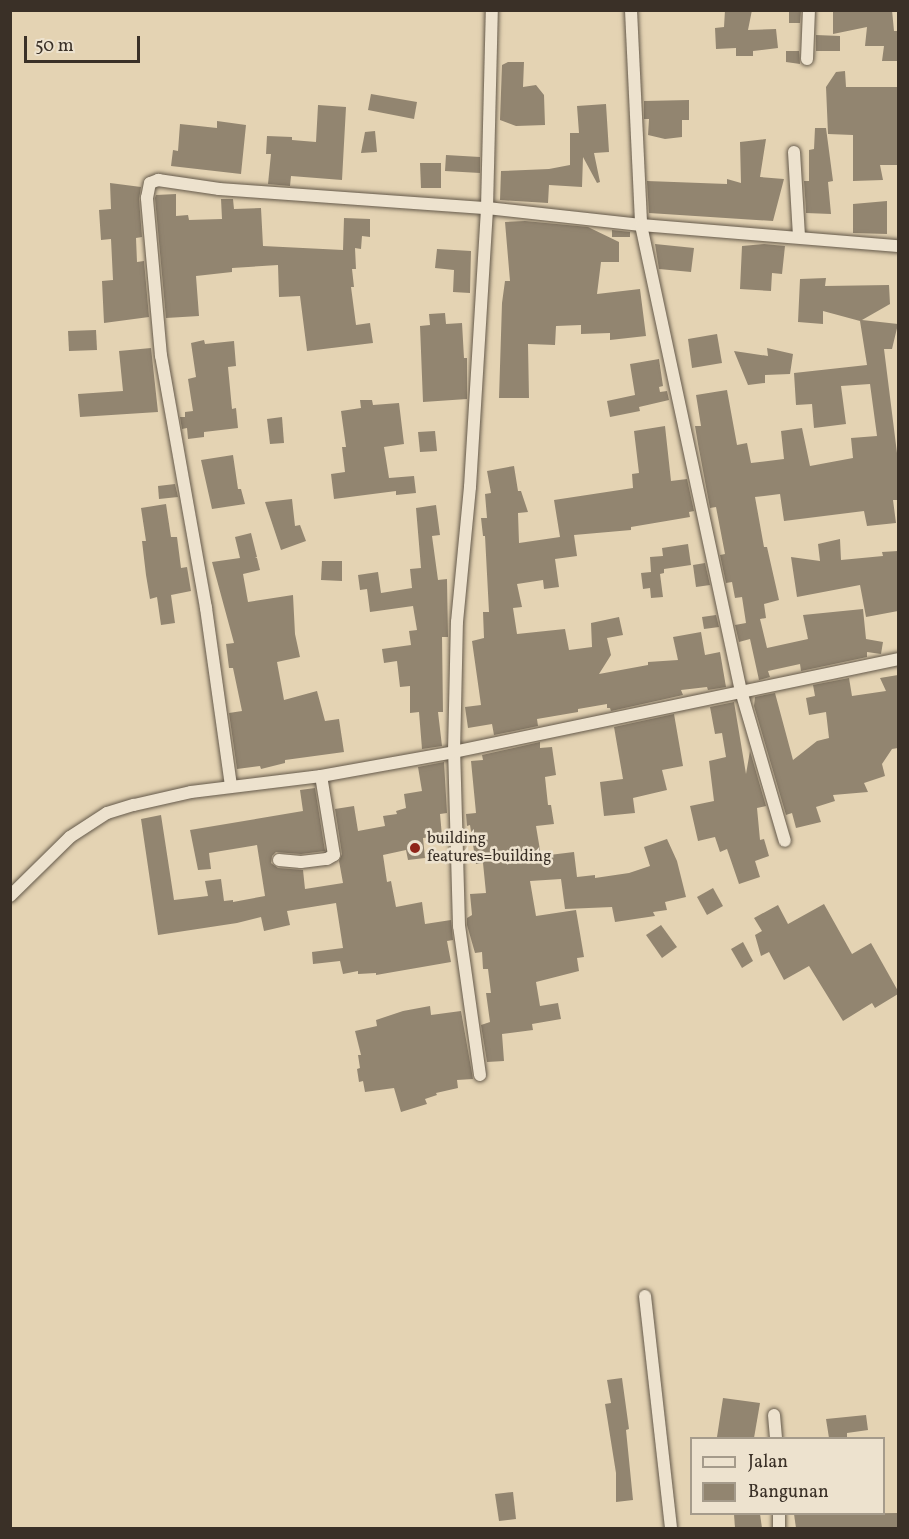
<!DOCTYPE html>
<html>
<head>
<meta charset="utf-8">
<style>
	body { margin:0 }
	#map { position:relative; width:909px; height:1539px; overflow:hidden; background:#e4d3b3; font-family:Vollkorn,serif }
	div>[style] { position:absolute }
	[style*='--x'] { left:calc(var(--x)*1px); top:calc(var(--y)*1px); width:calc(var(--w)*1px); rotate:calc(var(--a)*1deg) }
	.building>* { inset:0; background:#928570 }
	.roads { filter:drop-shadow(0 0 2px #64594a) drop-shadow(0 0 2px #64594a) }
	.minor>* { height:12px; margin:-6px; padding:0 6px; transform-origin:6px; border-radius:6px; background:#ede2ce }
	.dots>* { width:16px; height:16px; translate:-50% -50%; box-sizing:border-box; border:3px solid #ede2ce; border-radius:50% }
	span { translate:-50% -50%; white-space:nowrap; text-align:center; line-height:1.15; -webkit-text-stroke:5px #ede2ce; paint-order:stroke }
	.poi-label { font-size:16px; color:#3a3027 }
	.left { translate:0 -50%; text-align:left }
	.frame { position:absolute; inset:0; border:12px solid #3a3027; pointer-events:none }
	.legend { position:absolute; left:690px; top:1437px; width:195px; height:78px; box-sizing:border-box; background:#ede2ce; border:2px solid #a59b8b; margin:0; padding:8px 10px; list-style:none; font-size:18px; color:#3a3027 }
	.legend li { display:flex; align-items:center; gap:12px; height:30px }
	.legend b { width:30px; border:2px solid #a59b8b }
	.scale { position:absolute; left:24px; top:36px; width:116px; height:27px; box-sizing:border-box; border:3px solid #3a3027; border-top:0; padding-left:8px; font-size:18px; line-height:21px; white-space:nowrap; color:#3a3027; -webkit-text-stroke:4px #ede2ce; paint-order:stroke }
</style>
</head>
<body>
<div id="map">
	<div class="building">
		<i style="clip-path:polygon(725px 10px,752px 10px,748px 30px,776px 29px,778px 48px,753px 51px,753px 56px,736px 56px,736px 48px,716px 49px,715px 28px,724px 27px)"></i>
		<i style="clip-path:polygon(789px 10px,801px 10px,800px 23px,789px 23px)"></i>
		<i style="clip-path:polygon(833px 10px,892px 10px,894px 31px,898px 31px,898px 61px,882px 61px,884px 46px,865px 46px,867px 27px,833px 34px)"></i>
		<i style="clip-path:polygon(816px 35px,840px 36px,840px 51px,816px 51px)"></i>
		<i style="clip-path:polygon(786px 51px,799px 51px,800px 64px,786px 62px)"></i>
		<i style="clip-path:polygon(508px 62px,524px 62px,523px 87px,536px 85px,544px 95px,545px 125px,516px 126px,500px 120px,502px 65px)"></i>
		<i style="clip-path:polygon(845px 71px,846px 87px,898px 87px,897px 165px,880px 165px,883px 180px,853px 181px,853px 135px,828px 134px,826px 87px,836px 72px)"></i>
		<i style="clip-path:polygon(371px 94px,417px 102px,414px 119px,368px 110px)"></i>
		<i style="clip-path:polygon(689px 100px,689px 120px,682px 120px,682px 137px,665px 139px,648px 135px,649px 119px,644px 119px,644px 101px)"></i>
		<i style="clip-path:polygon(606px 104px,609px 152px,594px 153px,600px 182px,597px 183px,583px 157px,582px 187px,549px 185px,548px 203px,500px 200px,501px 171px,549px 169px,570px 165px,570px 133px,579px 133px,577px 106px)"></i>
		<i style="clip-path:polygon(318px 105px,346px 107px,342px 180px,291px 176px,290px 186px,268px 184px,271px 154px,266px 154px,267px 136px,292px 137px,292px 140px,316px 142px)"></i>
		<i style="clip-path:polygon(217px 121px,246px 125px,241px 174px,171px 166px,173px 150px,178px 151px,180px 124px,217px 128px)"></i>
		<i style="clip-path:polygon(815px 128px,826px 128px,833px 181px,828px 182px,831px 214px,806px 213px,806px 210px,804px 181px,809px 181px,809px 150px,814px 149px)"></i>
		<i style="clip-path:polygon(375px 131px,377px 152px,361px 153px,365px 132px)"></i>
		<i style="clip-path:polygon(766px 139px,760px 177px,784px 179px,773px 221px,649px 213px,647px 181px,727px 184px,727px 179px,741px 183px,740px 142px)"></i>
		<i style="clip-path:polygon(446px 155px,480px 157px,480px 173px,445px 171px)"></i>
		<i style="clip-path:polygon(420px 163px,441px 163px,441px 188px,421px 188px)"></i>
		<i style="clip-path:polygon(110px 183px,141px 187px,139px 199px,142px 237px,136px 238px,137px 262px,144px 261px,149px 317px,104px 323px,102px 281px,113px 280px,111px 239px,101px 240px,99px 210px,111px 209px)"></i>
		<i style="clip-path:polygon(176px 194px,176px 216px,188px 215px,189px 220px,222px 219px,221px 199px,233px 199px,234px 209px,261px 208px,263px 246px,343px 250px,344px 218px,370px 219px,370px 237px,362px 236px,361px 249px,355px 248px,356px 269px,352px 269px,354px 287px,351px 287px,356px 325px,370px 323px,373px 343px,307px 351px,300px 296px,279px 297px,278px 265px,232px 268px,232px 272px,196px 276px,199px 316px,166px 318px,155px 198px,156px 195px)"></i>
		<i style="clip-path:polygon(887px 201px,887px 234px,853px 233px,853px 204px)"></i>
		<i style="clip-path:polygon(525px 221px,588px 227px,619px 242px,619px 262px,601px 262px,597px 294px,640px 289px,646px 336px,610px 340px,610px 333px,581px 334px,581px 325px,556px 326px,555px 345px,528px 344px,529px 398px,499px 398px,502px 303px,505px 281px,510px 281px,505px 222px)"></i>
		<i style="clip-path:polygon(612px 230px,630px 232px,630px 237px,612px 237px)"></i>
		<i style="clip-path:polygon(655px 244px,694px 248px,691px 272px,659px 269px)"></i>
		<i style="clip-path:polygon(764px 244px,785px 246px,782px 274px,772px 273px,771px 291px,740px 289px,742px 246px)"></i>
		<i style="clip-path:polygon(437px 249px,471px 251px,470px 293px,453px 292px,454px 270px,435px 268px)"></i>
		<i style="clip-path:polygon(826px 278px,825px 286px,889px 285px,890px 304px,862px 320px,898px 324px,892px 349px,884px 349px,898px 461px,898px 500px,893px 500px,896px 523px,867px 526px,864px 511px,784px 521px,780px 494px,755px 497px,764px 547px,767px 547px,779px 600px,764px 604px,766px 618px,760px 619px,767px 648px,808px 639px,803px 615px,863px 609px,866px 639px,883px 642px,881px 654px,867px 652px,867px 657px,801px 671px,800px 664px,768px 671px,770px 677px,759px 680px,750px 639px,739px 642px,735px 625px,746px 623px,742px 597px,735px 598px,732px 582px,726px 583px,720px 555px,725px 554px,716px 507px,710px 508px,698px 444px,695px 426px,701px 426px,696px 395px,727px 390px,737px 445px,747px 443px,751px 463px,784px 459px,781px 431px,802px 428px,810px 466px,853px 458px,851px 438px,877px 436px,870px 384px,841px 386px,846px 424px,814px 428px,812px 404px,796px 405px,794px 373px,867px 365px,860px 321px,823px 311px,823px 324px,798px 322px,800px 279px)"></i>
		<i style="clip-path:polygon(445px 313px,446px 324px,462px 323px,464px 358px,467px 358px,467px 399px,423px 402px,420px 326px,430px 325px,429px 314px)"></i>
		<i style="clip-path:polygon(96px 330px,97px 350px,69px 351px,68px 331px)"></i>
		<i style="clip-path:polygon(717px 334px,722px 363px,692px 368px,688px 339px)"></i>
		<i style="clip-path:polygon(204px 340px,205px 344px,234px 341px,236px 366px,228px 367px,232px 409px,236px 408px,238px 428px,204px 432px,204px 437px,188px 439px,187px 428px,182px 429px,180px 417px,185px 417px,185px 412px,193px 411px,188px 379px,196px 377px,191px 343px)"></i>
		<i style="clip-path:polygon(151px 348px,158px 412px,80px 417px,78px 394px,123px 391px,119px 351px)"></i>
		<i style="clip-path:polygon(767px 348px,793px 354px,790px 374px,765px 375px,765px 383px,748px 385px,734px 351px,768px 356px)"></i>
		<i style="clip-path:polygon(659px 359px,663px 386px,659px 387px,660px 392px,667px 391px,669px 400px,639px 407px,640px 411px,610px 417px,607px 401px,635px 395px,630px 364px)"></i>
		<i style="clip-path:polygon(360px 400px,372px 400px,373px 405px,399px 403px,404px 444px,384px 447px,389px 478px,414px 476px,416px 493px,396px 495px,396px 491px,334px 499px,331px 474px,345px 472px,342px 447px,346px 447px,341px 411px,361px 408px)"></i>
		<i style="clip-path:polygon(282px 417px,284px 443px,270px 444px,267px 419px)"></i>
		<i style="clip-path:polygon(665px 426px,671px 481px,687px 479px,694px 511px,689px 512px,690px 517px,631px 527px,631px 530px,574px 535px,577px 556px,555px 559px,559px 587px,544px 589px,543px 580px,517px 584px,522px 607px,513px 608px,517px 634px,565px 629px,569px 650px,592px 647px,591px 623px,619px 617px,623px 635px,607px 638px,611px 655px,599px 674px,648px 665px,648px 662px,678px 660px,673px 637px,701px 632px,705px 655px,720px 652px,726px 687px,708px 690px,707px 687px,681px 690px,683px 695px,611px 711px,610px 708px,607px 708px,607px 704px,578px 709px,578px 712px,537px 719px,538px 726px,494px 735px,492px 724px,468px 728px,465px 707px,481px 705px,472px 641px,484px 638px,483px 612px,489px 612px,485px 536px,483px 536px,481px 518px,487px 518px,485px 494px,491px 493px,487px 471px,514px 466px,518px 491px,521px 491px,528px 512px,518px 513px,519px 543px,560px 537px,554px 500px,633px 488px,632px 474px,639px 473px,634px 431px)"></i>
		<i style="clip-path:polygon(435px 431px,437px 451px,420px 452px,418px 432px)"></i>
		<i style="clip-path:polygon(233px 455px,238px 489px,241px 489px,245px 504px,212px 509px,201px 460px)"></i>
		<i style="clip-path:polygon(175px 484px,178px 497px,159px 499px,158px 486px)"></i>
		<i style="clip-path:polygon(292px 499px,295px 526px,300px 525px,306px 541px,281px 550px,265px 502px)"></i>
		<i style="clip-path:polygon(166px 504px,171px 537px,177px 537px,181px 568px,187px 567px,191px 591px,171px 595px,175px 623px,161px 625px,157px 597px,150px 599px,146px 575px,142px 541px,146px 541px,141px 508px)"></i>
		<i style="clip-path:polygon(436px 505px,440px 535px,432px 536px,438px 580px,447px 579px,448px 637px,442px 637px,443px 712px,438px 712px,442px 746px,422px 749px,419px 712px,410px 713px,410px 686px,400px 687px,397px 661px,384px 663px,382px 649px,411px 645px,409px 631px,417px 630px,413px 606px,370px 612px,367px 589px,360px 590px,358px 575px,378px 572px,381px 593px,412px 588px,410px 569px,421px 568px,416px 508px)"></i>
		<i style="clip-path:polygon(251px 533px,257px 557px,255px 558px,257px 558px,260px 570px,243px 574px,248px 602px,293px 595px,295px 634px,300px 657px,277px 662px,284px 700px,317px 691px,325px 721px,339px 719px,344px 752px,285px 760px,285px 763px,261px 769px,260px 766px,237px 769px,229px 713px,242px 711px,233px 668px,229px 668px,226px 644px,234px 643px,212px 562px,240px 558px,235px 537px)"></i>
		<i style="clip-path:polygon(840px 539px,841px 560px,883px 556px,882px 552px,898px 551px,898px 611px,866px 617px,860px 585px,797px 597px,791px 557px,820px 561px,818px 544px)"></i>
		<i style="clip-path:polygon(688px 544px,691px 565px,664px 569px,664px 573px,660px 574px,663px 597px,651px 598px,650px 588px,643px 589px,641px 573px,651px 572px,650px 557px,663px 556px,662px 548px)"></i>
		<i style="clip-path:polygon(322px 561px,342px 561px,342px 581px,321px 580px)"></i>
		<i style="clip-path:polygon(705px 563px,710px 585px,696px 587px,693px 565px)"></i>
		<i style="clip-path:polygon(716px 615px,719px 627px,704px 629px,702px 617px)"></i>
		<i style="clip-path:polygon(898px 675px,898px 748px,892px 749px,882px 764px,885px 776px,864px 783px,868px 792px,833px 795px,835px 801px,816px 807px,821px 822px,796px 828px,792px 813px,786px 815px,754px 706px,755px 697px,775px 693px,793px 760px,817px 741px,829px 738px,826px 712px,809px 715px,806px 698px,815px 696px,813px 685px,849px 678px,852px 696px,886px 691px,880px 678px)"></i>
		<i style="clip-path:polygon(734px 702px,746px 774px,750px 751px,766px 806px,757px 808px,760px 840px,764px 839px,769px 856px,755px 861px,760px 877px,739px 884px,727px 849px,720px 852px,715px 837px,698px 841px,690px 806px,714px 801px,709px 761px,726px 757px,722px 733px,715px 734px,710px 707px)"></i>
		<i style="clip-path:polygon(674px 714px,683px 766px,662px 770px,667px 790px,633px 798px,635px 813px,604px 816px,600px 782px,623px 779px,614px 727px)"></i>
		<i style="clip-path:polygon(540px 742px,540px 748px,552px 747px,556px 775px,545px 777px,548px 805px,551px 805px,554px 824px,536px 826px,541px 856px,574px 852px,577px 877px,595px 875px,595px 878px,629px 873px,650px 866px,644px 847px,667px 839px,677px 861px,686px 897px,665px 902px,667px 910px,653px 912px,655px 916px,615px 922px,612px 907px,565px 909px,561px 879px,530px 881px,536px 916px,576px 910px,584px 957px,577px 958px,579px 971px,536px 982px,540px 1006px,558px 1003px,561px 1019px,532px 1024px,533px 1030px,502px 1034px,504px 1061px,487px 1062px,481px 1025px,490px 1022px,486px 993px,491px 993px,488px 969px,483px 969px,482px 952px,475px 953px,467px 925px,467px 918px,472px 915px,470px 894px,486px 893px,483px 863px,476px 864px,470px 825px,467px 826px,466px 814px,476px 813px,471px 761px,483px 760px,482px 755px)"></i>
		<i style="clip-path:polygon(444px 762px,447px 813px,440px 814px,442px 836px,423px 838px,425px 858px,408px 860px,406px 850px,383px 855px,387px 882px,391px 881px,396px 907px,422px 902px,425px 924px,451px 920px,453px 940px,447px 941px,451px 962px,376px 975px,376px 973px,358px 974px,358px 971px,343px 974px,340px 961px,313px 964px,312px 952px,343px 948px,336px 903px,287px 911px,290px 925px,264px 931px,261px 917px,237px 923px,158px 935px,141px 819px,161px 815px,174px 900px,208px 896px,205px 881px,221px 879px,224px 901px,233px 900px,233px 902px,265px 896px,257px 845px,209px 853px,211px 869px,198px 870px,190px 830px,303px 811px,300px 790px,315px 788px,325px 851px,301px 854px,276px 852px,272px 856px,271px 863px,278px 868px,303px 870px,305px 889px,343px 883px,339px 861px,342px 854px,335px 809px,354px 806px,358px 831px,385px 826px,383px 816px,397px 814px,396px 811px,406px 808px,404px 794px,422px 791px,418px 767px)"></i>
		<i style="clip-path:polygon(713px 888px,723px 906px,707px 915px,697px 897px)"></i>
		<i style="clip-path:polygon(824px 904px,852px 954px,871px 943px,898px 991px,898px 994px,875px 1008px,872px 1003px,843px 1021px,809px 966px,784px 980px,769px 952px,761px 956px,755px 935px,762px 931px,754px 918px,778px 905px,788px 924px)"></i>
		<i style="clip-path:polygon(661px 925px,677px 947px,662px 958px,646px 935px)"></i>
		<i style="clip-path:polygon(743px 942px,753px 961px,742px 968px,731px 949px)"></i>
		<i style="clip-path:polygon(430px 1006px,431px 1015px,461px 1011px,473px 1079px,457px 1080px,458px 1088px,436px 1093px,437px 1095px,425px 1099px,427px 1104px,401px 1112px,394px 1088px,365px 1092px,363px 1081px,359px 1082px,357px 1069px,360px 1068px,358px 1055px,361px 1055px,355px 1031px,377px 1026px,376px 1020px,403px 1011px)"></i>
		<i style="clip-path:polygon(622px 1378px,629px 1429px,626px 1430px,633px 1500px,616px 1502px,616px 1473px,605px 1404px,611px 1403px,607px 1380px)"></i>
		<i style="clip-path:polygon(723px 1398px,760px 1403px,754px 1438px,717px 1437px)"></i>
		<i style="clip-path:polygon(866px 1415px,868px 1430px,847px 1433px,847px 1438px,829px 1438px,826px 1419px)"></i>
		<i style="clip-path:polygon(513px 1492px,516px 1519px,499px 1521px,495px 1494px)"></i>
		<i style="clip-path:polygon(898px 1513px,898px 1528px,796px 1528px,794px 1514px)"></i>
		<i style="clip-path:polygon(734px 1514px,760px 1514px,762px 1528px,735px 1528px)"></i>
	</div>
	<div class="roads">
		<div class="minor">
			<i style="--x:631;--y:10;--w:215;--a:87.3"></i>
			<i style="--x:641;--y:225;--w:477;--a:77.9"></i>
			<i style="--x:741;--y:691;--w:156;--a:73.7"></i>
			<i style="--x:807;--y:59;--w:49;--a:-87.7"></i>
			<i style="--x:794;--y:152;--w:84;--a:86.6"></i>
			<i style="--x:231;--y:786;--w:180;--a:-98"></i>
			<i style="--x:206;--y:608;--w:256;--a:-100.1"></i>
			<i style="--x:161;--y:356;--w:159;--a:-95.1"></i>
			<i style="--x:147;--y:198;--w:15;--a:-79"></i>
			<i style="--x:150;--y:183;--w:9;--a:-21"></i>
			<i style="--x:158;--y:180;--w:62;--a:8.4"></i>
			<i style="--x:219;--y:189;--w:269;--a:4.1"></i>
			<i style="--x:487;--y:208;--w:155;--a:6.3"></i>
			<i style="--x:641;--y:225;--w:258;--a:4.7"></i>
			<i style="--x:279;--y:860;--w:22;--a:5"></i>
			<i style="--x:301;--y:862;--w:26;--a:-7"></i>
			<i style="--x:327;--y:859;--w:8;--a:-30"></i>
			<i style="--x:334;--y:855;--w:80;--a:-99.3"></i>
			<i style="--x:10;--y:896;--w:84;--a:-44.5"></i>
			<i style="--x:70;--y:837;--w:44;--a:-33"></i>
			<i style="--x:107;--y:813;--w:28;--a:-17"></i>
			<i style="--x:134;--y:805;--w:58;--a:-12.8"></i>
			<i style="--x:191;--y:792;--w:131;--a:-7"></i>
			<i style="--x:321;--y:776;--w:135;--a:-10.2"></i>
			<i style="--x:454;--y:752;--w:454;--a:-11.8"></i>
			<i style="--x:480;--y:1075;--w:150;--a:-98"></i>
			<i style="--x:459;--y:926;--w:174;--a:-91.6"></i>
			<i style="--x:454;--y:752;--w:130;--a:-88.7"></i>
			<i style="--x:457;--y:622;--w:136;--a:-84.5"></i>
			<i style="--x:470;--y:487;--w:280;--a:-86.5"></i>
			<i style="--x:487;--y:208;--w:198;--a:-88.6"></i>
			<i style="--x:645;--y:1296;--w:233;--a:83.6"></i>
			<i style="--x:774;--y:1415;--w:23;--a:85"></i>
			<i style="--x:779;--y:1514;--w:14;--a:90"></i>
		</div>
	</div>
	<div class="dots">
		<i style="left:415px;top:848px;background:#8f2418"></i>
	</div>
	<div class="poi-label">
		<span class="left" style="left:427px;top:848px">building<br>features=building</span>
	</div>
	<div class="frame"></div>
	<ul class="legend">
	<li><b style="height:8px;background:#ede2ce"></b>Jalan</li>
	<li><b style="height:16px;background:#928570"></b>Bangunan</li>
	</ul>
	<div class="scale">50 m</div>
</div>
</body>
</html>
